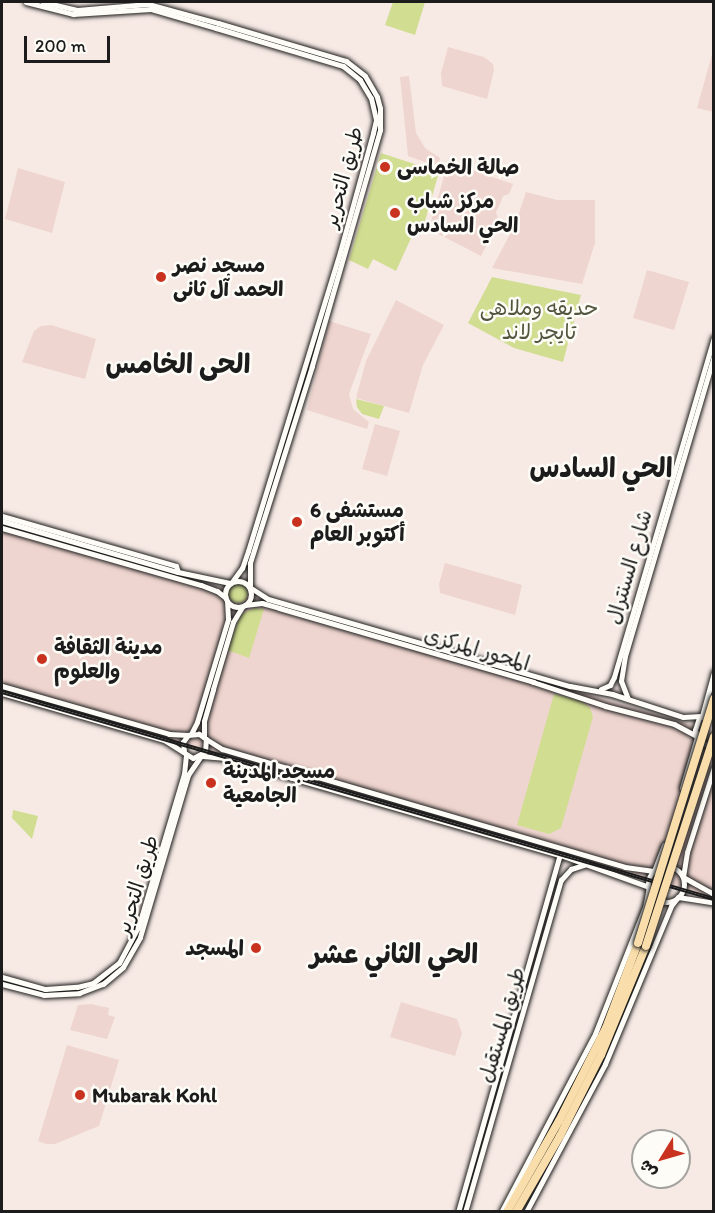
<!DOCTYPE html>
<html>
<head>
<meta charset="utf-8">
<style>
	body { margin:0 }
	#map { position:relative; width:715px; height:1213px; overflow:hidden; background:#f7eae5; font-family:Itim,"Playpen Sans Arabic",sans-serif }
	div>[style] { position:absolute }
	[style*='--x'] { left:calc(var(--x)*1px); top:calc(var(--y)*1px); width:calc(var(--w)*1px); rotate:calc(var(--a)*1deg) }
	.built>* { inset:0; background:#efd5cf }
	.green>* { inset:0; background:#d1dd91 }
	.round { border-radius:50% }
	.roads { filter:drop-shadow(0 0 2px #1c1c1c) drop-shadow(0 0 2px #1c1c1c) }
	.secondary>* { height:5px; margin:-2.5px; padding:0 2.5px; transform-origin:2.5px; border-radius:2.5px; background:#fdfcf7 }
	.secondary>.ring { margin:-2.5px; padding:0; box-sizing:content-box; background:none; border:5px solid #fdfcf7; border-radius:50% }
	.highway>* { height:8px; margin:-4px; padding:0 4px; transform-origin:4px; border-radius:4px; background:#f9deab }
	.rail>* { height:4px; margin-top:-2px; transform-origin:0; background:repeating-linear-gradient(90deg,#fdfcf7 0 4.5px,#1c1c1c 0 9px); box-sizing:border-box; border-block:2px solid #1c1c1c }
	.bridges { filter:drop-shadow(0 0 2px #1c1c1c) drop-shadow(0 0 2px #1c1c1c) }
	.highway-bridge>* { height:8px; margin:-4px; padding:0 4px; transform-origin:4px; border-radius:4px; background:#f9deab }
	.dots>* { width:16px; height:16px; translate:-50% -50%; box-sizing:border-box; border:3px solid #fdfcf7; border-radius:50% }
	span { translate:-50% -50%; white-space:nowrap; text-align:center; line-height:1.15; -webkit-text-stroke:5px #fdfcf7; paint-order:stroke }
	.poi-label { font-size:21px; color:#1c1c1c; font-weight:700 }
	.left { translate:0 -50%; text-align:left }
	.right { translate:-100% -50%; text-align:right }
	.street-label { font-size:21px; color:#1c1c1c }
	.park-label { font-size:21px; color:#52563f }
	.district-label { font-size:27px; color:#1c1c1c; font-weight:700 }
	.frame { position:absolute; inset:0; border:3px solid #1c1c1c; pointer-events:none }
	.north { position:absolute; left:631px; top:1129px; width:60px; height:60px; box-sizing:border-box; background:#fdfcf7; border:2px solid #a3a29f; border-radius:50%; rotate:233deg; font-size:16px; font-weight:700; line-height:24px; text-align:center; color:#1c1c1c }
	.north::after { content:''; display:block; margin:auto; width:21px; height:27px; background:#c8321e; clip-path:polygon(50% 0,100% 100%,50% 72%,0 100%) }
	.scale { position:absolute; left:24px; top:36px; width:86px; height:27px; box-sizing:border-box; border:3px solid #1c1c1c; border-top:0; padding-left:8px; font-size:18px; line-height:21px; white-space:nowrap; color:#1c1c1c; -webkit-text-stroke:4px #fdfcf7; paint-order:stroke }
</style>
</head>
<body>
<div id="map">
	<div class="built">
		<i style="clip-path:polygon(448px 47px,484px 57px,493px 64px,494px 70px,487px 99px,442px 86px,441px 73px)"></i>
		<i style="clip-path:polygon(713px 51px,713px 112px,697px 108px)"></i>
		<i style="clip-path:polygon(409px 76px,416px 133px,425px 148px,440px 158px,439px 167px,408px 156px,400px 77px)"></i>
		<i style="clip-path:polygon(448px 162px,513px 184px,509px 194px,503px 196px,500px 204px,496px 212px,499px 221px,481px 256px,429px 229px)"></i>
		<i style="clip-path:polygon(18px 168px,65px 182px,52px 233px,5px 219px)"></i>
		<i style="clip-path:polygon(526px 192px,557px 200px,595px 200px,595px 243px,582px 284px,492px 268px,515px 225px)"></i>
		<i style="clip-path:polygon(647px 270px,689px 282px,674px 330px,633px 318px)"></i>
		<i style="clip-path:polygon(396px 300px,444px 325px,423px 365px,409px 413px,356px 398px,366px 361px)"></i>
		<i style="clip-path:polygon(329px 321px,371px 334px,349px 394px,353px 409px,369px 422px,367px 429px,307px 410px)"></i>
		<i style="clip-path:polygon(51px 325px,96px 339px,85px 379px,22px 362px,34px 331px,41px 326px)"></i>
		<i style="clip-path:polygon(375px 424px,400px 431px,387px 476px,362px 469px)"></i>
		<i style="clip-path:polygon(2px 524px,713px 731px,713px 898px,346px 790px,194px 749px,2px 690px)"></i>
		<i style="clip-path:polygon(445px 563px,522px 585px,515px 615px,440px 593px,439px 584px)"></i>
		<i style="clip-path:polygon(401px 1002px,457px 1019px,462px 1033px,455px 1056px,390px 1037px)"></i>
		<i style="clip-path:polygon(91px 1004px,109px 1008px,108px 1015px,115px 1017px,107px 1039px,70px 1030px,78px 1005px)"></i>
		<i style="clip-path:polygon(67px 1045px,119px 1060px,99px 1126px,55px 1144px,46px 1144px,38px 1141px)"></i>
	</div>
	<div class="green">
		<i style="clip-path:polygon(393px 2px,425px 2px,415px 35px,385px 25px)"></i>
		<i style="clip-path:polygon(381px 153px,439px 172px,423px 228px,417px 225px,396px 271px,373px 259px,368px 269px,349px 260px)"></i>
		<i style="clip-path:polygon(492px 277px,581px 295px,563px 362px,514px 348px,468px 323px)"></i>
		<i style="clip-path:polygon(356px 399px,384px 406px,379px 419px,362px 414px,357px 407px)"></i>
		<i class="round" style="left:228px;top:583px;width:20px;height:20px"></i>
		<i style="clip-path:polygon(255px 608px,264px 609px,249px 658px,227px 650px,241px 614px)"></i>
		<i style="clip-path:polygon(554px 694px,582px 701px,590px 708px,593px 717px,561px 828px,549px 834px,517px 825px)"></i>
		<i style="clip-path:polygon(13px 810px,38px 816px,32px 839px,12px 818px)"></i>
	</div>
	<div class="roads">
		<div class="secondary">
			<i style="--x:26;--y:2;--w:49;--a:14.3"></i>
			<i style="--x:73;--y:14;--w:78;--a:-3.7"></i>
			<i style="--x:151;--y:9;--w:68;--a:16.3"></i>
			<i style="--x:216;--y:28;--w:133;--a:16.7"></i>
			<i style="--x:343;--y:66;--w:22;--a:39"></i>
			<i style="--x:360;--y:80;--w:21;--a:59"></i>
			<i style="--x:371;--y:98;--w:23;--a:77"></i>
			<i style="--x:376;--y:120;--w:13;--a:103"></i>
			<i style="--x:373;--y:133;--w:123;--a:105.5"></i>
			<i style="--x:340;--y:252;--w:313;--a:107.1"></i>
			<i style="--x:248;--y:551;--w:18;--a:109"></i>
			<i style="--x:242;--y:568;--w:17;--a:126"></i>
			<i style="--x:43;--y:2;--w:35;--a:13"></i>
			<i style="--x:77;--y:10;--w:71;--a:-4.8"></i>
			<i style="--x:148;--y:4;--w:73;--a:15.2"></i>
			<i style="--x:218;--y:23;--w:134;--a:16.5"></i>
			<i style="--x:346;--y:61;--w:24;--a:38"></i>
			<i style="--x:365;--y:76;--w:24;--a:60"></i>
			<i style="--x:377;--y:97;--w:11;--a:75"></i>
			<i style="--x:380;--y:108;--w:22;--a:90"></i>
			<i style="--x:380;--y:130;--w:246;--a:106.1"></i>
			<i style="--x:312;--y:366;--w:207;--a:107.5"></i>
			<i style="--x:250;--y:563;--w:23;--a:90"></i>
			<i style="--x:2;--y:516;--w:181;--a:16"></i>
			<i style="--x:176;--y:566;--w:6;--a:72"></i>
			<i style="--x:2;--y:521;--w:183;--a:16.2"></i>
			<i style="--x:178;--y:572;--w:53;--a:11.9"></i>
			<i style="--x:2;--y:528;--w:207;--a:16"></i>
			<i style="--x:201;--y:585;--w:17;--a:21"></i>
			<i style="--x:217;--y:591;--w:11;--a:38"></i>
			<i class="ring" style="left:225px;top:581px;width:21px;height:21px"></i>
			<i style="--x:251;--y:588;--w:20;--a:33"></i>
			<i style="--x:268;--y:599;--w:314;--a:16.1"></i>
			<i style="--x:570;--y:686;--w:43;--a:10.8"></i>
			<i style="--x:612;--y:694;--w:75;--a:17.9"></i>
			<i style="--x:683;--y:717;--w:18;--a:-3"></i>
			<i style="--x:245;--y:605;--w:17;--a:-7"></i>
			<i style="--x:262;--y:603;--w:18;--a:16"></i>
			<i style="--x:279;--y:608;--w:265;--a:16.2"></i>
			<i style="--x:533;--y:682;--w:76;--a:18.4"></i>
			<i style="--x:605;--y:706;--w:71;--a:14.6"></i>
			<i style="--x:674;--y:724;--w:26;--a:28"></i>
			<i style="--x:2;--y:686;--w:174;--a:16"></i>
			<i style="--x:169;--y:734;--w:19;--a:3"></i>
			<i style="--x:601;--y:689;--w:10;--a:-24"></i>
			<i style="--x:610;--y:685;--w:9;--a:-63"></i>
			<i style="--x:614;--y:677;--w:354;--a:-73.6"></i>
			<i style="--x:2;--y:693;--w:169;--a:16.2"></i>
			<i style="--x:164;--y:740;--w:34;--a:32"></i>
			<i style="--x:193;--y:758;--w:13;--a:-27"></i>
			<i style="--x:205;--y:752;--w:13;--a:-86"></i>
			<i style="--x:206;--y:739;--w:9;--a:-144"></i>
			<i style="--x:199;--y:734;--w:11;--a:175"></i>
			<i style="--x:188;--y:735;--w:9;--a:126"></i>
			<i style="--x:183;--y:742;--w:10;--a:84"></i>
			<i style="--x:628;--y:699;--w:19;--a:-111"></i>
			<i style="--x:621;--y:681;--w:25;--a:-81"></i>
			<i style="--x:625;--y:656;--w:314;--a:-73.5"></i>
			<i style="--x:702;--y:716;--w:46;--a:-74.7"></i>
			<i style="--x:191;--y:734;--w:13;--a:-63"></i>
			<i style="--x:197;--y:722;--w:108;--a:-73.2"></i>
			<i style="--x:228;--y:619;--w:18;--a:-93"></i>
			<i style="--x:204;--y:737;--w:16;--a:-90"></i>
			<i style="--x:204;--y:721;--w:33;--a:-74"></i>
			<i style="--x:213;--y:689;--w:70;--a:-73.4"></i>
			<i style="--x:233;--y:622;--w:17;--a:-59"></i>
			<i style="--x:206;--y:739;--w:19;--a:32"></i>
			<i style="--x:222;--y:749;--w:420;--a:16.3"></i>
			<i style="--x:625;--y:867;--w:29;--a:8"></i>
			<i style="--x:654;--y:871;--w:28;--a:-69"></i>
			<i style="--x:712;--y:747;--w:13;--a:-157"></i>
			<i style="--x:700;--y:742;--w:13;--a:-113"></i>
			<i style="--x:695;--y:730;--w:13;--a:-72"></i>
			<i style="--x:699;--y:718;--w:14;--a:-25"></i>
			<i style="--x:202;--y:756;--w:21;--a:5"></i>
			<i style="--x:223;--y:758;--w:351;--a:16.1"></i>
			<i style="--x:560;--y:855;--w:95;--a:19.8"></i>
			<i style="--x:649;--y:887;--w:20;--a:101"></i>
			<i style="--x:645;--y:907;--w:136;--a:111.5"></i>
			<i style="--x:595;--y:1034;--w:201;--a:117.8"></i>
			<i style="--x:714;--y:767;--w:89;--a:107.6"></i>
			<i style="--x:687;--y:852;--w:25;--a:99"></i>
			<i style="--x:683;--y:877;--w:35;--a:29"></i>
			<i style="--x:682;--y:788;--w:53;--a:-73.6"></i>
			<i class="ring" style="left:648px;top:866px;width:31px;height:31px"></i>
			<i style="--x:2;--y:977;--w:45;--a:15.6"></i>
			<i style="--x:45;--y:989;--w:32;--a:-4"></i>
			<i style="--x:77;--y:987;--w:16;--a:-14"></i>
			<i style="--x:93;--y:983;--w:33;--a:-38"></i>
			<i style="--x:119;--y:963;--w:40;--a:-62"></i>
			<i style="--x:138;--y:928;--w:161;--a:-73.4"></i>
			<i style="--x:184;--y:774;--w:19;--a:-84"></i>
			<i style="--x:2;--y:984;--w:43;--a:14.7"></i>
			<i style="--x:44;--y:995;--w:35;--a:-3"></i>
			<i style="--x:79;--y:993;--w:26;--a:-21"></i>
			<i style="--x:103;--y:984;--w:26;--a:-40"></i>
			<i style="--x:123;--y:967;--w:34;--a:-60"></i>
			<i style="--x:140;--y:937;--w:169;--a:-73.5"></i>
			<i style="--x:188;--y:775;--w:22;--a:-56"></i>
			<i style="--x:458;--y:1212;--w:371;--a:-74.1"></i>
			<i style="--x:465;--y:1212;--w:346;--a:-73.9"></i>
			<i style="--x:561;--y:880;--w:15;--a:-48"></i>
			<i style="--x:571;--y:869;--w:16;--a:-18"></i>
			<i style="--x:526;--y:1212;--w:168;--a:-61.9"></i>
			<i style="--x:605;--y:1064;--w:171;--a:-67.3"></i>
			<i style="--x:671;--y:906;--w:11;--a:-52"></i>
			<i style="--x:678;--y:897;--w:36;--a:9"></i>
		</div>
		<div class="highway">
			<i style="--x:507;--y:1212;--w:105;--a:-60.3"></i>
			<i style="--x:559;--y:1121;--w:104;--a:-63.2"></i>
			<i style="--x:606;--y:1028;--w:91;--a:-69.4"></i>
			<i style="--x:516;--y:1212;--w:88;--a:-59.9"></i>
			<i style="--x:560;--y:1136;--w:91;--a:-63.2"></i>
			<i style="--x:601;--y:1055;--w:118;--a:-67.6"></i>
		</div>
	</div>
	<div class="rail">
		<i style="--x:2;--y:692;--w:741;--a:16.21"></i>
	</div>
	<div class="bridges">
		<div class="highway-bridge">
			<i style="--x:638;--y:943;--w:256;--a:-72.7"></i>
			<i style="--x:646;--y:946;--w:220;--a:-72"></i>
		</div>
	</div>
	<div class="dots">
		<i style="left:385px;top:167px;background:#c8321e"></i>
		<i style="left:395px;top:213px;background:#c8321e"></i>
		<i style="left:161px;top:277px;background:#c8321e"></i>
		<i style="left:297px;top:522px;background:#c8321e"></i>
		<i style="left:42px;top:659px;background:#c8321e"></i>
		<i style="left:211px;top:783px;background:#c8321e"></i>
		<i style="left:256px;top:948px;background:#c8321e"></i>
		<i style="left:80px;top:1095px;background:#c8321e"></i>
	</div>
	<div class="poi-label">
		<span class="left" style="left:397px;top:167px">صالة الخماسى</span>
		<span class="left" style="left:407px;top:213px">مركز شباب<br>الحي السادس</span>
		<span class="left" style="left:173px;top:277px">مسجد نصر<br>الحمد آل ثانى</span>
		<span class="left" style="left:310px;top:522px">مستشفى 6<br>أكتوبر العام</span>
		<span class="left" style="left:54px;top:659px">مدينة الثقافة<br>والعلوم</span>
		<span class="left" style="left:223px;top:783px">مسجد المدينة<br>الجامعية</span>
		<span class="right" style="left:244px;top:948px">المسجد</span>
		<span class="left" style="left:92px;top:1095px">Mubarak Kohl</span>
	</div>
	<div class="street-label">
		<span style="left:343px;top:177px;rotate:-75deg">طريق التحرير</span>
		<span style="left:629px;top:567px;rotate:-74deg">شارع السنترال</span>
		<span style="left:477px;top:649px;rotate:16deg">المحور المركزى</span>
		<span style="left:137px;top:885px;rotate:-73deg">طريق التحرير</span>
		<span style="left:502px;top:1025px;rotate:-74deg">طريق المستقبل</span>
	</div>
	<div class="park-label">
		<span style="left:539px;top:320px">حديقه وملاهى<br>تايجر لاند</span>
	</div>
	<div class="district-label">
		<span style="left:178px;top:364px">الحى الخامس</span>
		<span style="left:601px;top:468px">الحي السادس</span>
		<span style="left:394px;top:954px">الحي الثاني عشر</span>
	</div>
	<div class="frame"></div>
	<div class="north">ش</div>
	<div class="scale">200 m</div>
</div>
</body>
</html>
